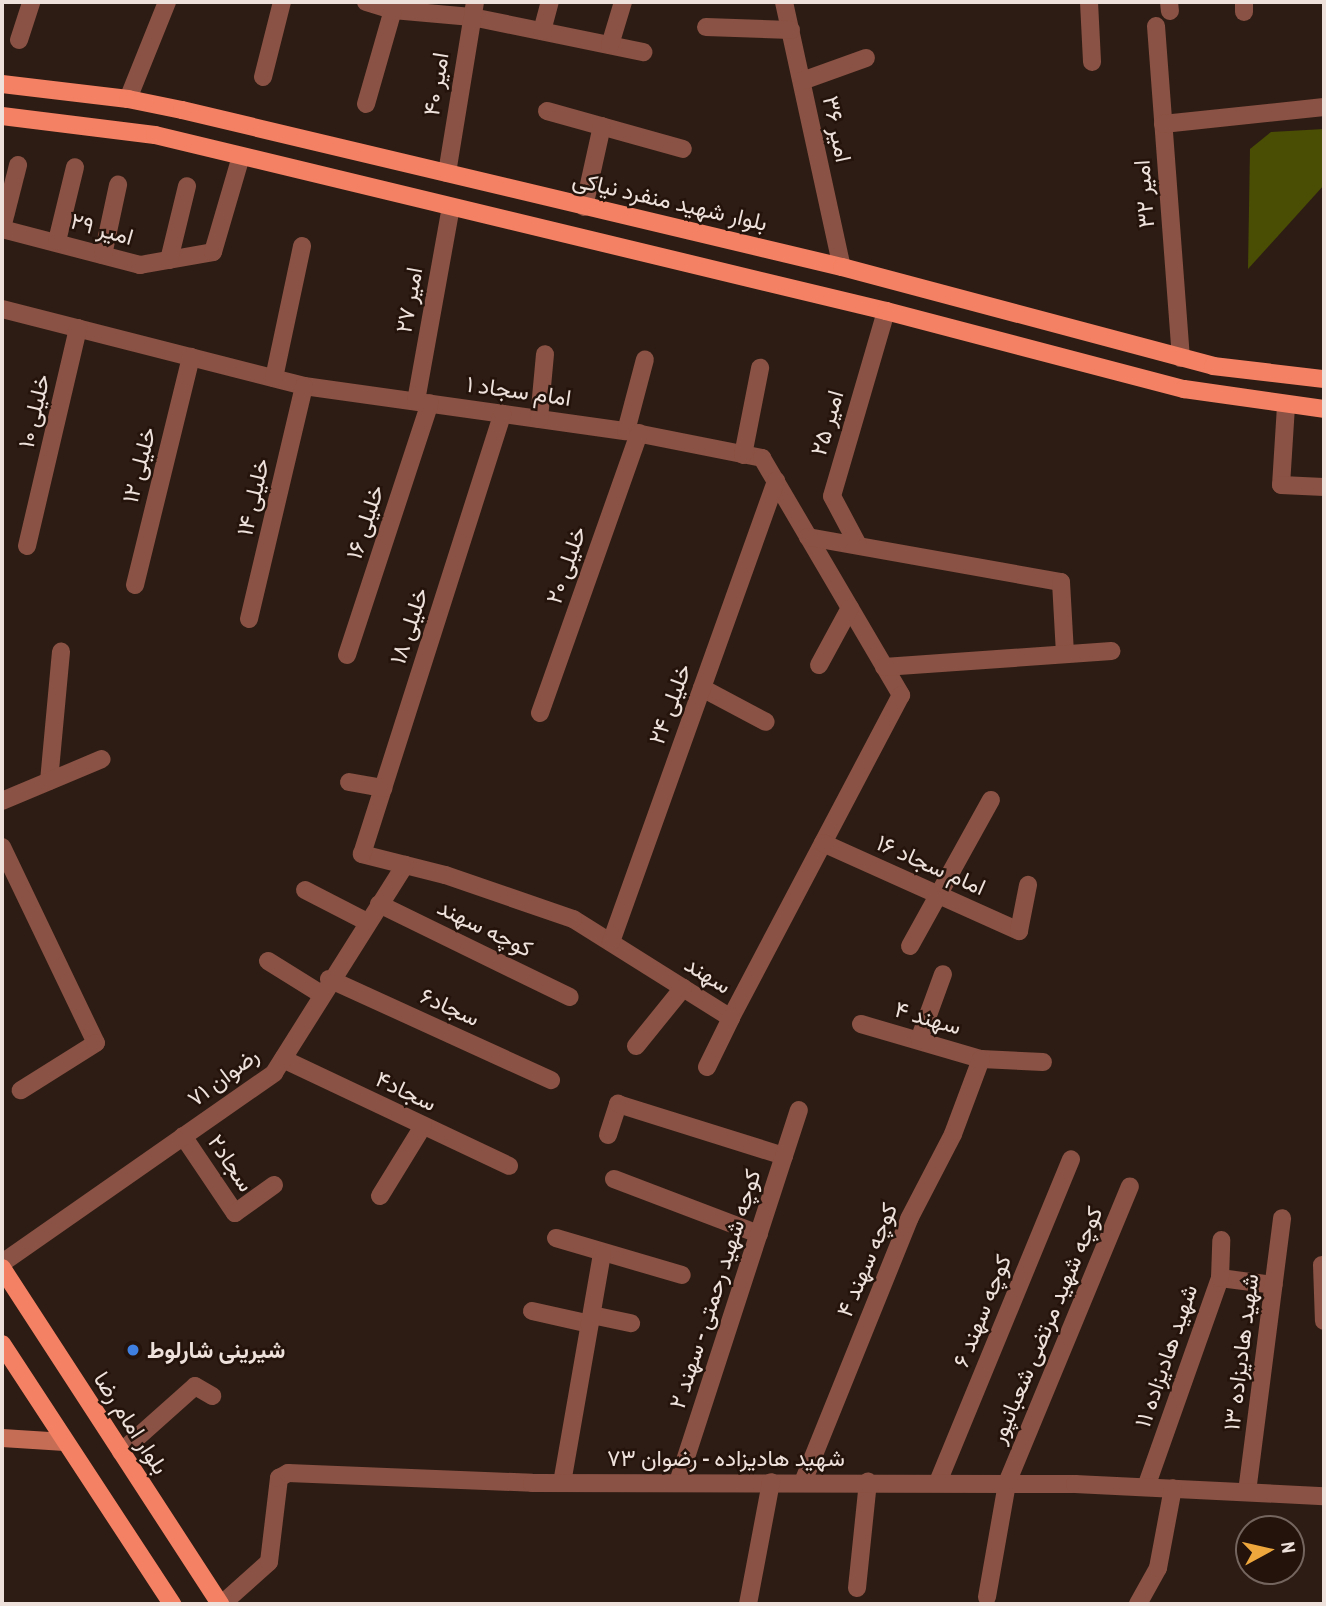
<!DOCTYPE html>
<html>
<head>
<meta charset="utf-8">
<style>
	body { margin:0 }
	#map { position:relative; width:1326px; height:1606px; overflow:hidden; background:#2d1c14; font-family:"Archivo Narrow",Vazirmatn,sans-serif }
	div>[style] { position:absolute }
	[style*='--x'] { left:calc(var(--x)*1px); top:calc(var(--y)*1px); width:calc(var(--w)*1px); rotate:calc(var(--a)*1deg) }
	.green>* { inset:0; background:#494e04 }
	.street>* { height:18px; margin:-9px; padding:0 9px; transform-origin:9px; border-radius:9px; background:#8a5244 }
	.secondary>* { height:18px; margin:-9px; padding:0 9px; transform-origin:9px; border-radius:9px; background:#c66d56 }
	.primary>* { height:18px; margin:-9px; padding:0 9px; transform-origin:9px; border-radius:9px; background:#f48163 }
	.dots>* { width:19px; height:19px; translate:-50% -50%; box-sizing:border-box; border:4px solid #23130b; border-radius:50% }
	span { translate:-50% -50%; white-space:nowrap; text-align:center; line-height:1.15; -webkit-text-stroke:5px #23130b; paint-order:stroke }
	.street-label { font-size:23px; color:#eee1dc }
	.poi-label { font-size:23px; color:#eee1dc; font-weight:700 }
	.left { translate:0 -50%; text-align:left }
	.frame { position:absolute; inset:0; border:4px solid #eee1dc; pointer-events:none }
	.north { position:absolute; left:1235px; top:1515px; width:70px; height:70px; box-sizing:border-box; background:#23130b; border:2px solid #74655f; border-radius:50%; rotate:82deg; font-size:19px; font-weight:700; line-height:28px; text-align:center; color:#eee1dc }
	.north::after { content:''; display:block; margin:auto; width:24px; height:32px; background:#eea73d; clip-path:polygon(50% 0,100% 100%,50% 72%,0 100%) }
</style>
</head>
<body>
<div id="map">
	<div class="green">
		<i style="clip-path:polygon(1324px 129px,1324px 185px,1248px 269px,1250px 149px,1271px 132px)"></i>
	</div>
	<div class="street">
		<i style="--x:366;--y:2;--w:28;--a:17"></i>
		<i style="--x:393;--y:10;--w:79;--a:5.1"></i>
		<i style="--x:472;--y:17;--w:175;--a:11.6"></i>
		<i style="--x:784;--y:2;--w:271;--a:77.7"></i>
		<i style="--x:1089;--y:2;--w:60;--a:87.1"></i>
		<i style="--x:1169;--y:2;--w:9;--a:84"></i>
		<i style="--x:1244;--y:2;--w:10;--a:90"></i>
		<i style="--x:1156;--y:26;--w:333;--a:85.7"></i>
		<i style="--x:706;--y:27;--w:85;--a:2"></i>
		<i style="--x:542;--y:31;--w:30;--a:-75"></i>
		<i style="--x:19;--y:40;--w:40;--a:-72"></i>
		<i style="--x:610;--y:45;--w:45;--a:-73.2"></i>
		<i style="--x:263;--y:77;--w:77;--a:-75.8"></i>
		<i style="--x:802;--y:81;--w:68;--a:-19.8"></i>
		<i style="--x:128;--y:99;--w:105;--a:-68.1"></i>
		<i style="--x:366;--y:104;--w:98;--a:-74"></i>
		<i style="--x:547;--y:111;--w:141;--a:15.6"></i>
		<i style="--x:1163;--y:124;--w:162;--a:-6"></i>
		<i style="--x:447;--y:173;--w:173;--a:-80.7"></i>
		<i style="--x:584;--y:207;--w:83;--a:-77.5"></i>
		<i style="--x:2;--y:228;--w:65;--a:-75.7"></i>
		<i style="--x:2;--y:229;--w:143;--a:14.6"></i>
		<i style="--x:140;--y:265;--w:74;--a:-10.1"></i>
		<i style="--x:213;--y:252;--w:100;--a:-73.7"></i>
		<i style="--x:57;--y:241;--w:76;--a:-76.3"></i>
		<i style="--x:103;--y:255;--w:72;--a:-77.9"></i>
		<i style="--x:169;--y:260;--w:76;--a:-76.3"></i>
		<i style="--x:2;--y:309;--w:312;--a:14.3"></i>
		<i style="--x:304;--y:386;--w:325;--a:8"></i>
		<i style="--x:626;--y:431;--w:139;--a:11.2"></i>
		<i style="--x:762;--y:458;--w:275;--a:59.6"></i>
		<i style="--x:901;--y:695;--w:365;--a:117.8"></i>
		<i style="--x:731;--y:1018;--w:186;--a:-147.9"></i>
		<i style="--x:573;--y:919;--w:135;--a:-161"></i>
		<i style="--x:445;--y:875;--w:86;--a:-165.8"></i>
		<i style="--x:362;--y:854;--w:462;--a:-72.3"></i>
		<i style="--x:274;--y:378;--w:135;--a:-78"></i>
		<i style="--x:416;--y:401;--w:197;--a:-79.8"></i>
		<i style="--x:1286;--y:406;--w:79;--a:93.6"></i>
		<i style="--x:1281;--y:485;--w:43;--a:2.7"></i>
		<i style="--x:539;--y:419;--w:65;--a:-84.7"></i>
		<i style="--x:626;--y:431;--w:74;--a:-75.2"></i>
		<i style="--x:743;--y:455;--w:89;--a:-78.9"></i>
		<i style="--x:808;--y:537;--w:257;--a:10.1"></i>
		<i style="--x:1061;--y:582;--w:72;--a:86.8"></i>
		<i style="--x:858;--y:545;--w:55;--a:-118"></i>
		<i style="--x:832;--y:496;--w:193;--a:-73.7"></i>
		<i style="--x:27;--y:546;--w:224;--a:-76.8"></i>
		<i style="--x:135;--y:585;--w:235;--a:-76.2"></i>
		<i style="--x:249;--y:619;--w:239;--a:-76.7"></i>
		<i style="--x:347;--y:655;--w:265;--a:-71.8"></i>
		<i style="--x:819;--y:665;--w:65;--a:-61.5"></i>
		<i style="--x:884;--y:667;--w:228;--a:-4"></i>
		<i style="--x:702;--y:688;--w:72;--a:28"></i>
		<i style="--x:540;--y:713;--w:297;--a:-70.5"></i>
		<i style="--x:49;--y:781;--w:130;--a:-84.7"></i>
		<i style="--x:349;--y:782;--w:35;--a:10"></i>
		<i style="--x:2;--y:801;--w:108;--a:-22.8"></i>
		<i style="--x:823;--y:843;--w:215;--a:24.2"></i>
		<i style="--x:1019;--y:931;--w:47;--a:-78.9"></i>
		<i style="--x:2;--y:847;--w:217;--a:64.4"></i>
		<i style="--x:96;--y:1043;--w:89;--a:147.9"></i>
		<i style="--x:305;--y:890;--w:70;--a:27.3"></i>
		<i style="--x:379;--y:904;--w:212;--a:26"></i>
		<i style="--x:611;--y:942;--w:490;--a:-70.3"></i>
		<i style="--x:910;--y:946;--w:167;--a:-61"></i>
		<i style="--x:268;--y:961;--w:62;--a:31.9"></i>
		<i style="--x:329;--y:979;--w:244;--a:24.5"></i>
		<i style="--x:861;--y:1024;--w:125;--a:16.3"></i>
		<i style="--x:981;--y:1059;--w:62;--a:2.8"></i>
		<i style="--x:919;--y:1040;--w:70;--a:-70"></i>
		<i style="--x:636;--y:1046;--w:75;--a:-51"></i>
		<i style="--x:283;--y:1059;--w:250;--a:25.3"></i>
		<i style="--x:707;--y:1067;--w:55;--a:-63.9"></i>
		<i style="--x:608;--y:1135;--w:33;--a:-72"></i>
		<i style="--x:618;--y:1104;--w:174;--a:17.4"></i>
		<i style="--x:183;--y:1136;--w:93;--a:56"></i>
		<i style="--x:235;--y:1213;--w:48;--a:-35.7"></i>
		<i style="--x:614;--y:1179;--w:155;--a:20.8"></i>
		<i style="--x:380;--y:1196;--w:82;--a:-58.4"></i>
		<i style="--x:556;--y:1238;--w:131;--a:16.4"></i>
		<i style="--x:2;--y:1263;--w:332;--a:-34.9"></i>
		<i style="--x:274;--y:1073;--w:246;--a:-57.8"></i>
		<i style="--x:1322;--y:1265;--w:56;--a:88"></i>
		<i style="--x:1220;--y:1278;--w:54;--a:7.4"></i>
		<i style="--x:532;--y:1311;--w:59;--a:12.6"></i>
		<i style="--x:592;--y:1315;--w:40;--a:12"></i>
		<i style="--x:121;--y:1452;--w:99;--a:-41.7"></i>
		<i style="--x:195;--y:1386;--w:20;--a:30"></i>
		<i style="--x:678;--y:1482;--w:391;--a:-72"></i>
		<i style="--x:803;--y:1482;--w:284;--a:-68"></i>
		<i style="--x:909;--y:1219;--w:96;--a:-62.6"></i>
		<i style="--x:953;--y:1134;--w:80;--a:-69.5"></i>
		<i style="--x:938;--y:1482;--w:349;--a:-67.6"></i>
		<i style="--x:562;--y:1483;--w:232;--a:-80.1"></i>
		<i style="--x:1146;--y:1487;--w:222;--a:-70.5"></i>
		<i style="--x:1220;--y:1278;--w:38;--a:-88"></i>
		<i style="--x:1247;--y:1492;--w:276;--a:-82.7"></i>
		<i style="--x:857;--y:1588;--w:107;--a:-84.1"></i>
		<i style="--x:987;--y:1597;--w:116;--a:-80"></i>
		<i style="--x:1007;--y:1483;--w:321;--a:-67.5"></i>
		<i style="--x:222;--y:1604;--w:63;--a:-41.8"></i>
		<i style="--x:269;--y:1562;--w:85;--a:-83.2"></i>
		<i style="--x:279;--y:1478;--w:10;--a:-29"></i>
		<i style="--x:288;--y:1473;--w:244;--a:2.3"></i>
		<i style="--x:532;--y:1483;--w:543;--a:0.11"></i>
		<i style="--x:1075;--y:1484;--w:249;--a:2.8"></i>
		<i style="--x:748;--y:1604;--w:124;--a:-79.3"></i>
		<i style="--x:1138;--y:1604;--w:41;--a:-60.9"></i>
		<i style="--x:1158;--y:1568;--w:81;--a:-79.4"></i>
	</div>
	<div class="secondary">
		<i style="--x:2;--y:1438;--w:63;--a:3.6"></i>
	</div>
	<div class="primary">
		<i style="--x:2;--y:84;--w:127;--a:6.8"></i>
		<i style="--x:128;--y:99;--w:55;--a:11.5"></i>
		<i style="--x:182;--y:110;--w:678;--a:13.38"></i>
		<i style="--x:842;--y:267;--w:384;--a:14.9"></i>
		<i style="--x:1213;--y:366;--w:112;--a:6.7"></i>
		<i style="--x:2;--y:116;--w:154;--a:7.1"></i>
		<i style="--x:155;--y:135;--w:752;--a:13.54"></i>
		<i style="--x:886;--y:311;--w:308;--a:14.7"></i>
		<i style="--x:1184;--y:389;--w:141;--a:8.1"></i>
		<i style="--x:2;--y:1268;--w:401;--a:57"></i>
		<i style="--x:2;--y:1344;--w:311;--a:56.8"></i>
	</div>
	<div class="dots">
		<i style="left:133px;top:1350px;background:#3f7fe0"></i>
	</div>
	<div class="street-label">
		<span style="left:436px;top:84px;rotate:-81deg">امیر ۴۰</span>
		<span style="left:837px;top:129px;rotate:78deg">امیر ۳۶</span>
		<span style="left:1144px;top:194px;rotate:-94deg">امیر ۳۲</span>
		<span style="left:670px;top:201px;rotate:13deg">بلوار شهید منفرد نیاکی</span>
		<span style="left:102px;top:229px;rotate:16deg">امیر ۲۹</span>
		<span style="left:409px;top:300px;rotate:-80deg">امیر ۲۷</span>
		<span style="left:519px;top:391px;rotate:8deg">امام سجاد ۱</span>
		<span style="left:34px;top:411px;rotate:-77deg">خلیلی ۱۰</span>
		<span style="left:827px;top:423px;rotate:-74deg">امیر ۲۵</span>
		<span style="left:139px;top:465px;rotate:-76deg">خلیلی ۱۲</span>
		<span style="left:253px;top:497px;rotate:-77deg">خلیلی ۱۴</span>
		<span style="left:365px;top:522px;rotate:-72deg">خلیلی ۱۶</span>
		<span style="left:566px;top:565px;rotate:-71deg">خلیلی ۲۰</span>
		<span style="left:409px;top:626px;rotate:-72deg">خلیلی ۱۸</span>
		<span style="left:670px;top:704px;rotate:-70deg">خلیلی ۲۴</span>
		<span style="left:931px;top:865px;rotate:24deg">امام سجاد ۱۶</span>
		<span style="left:485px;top:928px;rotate:26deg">كوچه سهند</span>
		<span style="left:708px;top:975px;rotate:32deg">سهند</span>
		<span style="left:450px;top:1007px;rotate:24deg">سجاد۶</span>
		<span style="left:928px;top:1018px;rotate:16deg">سهند ۴</span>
		<span style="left:223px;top:1077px;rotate:-37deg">رضوان ۷۱</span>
		<span style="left:406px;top:1091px;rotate:25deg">سجاد۴</span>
		<span style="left:231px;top:1163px;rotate:56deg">سجاد۲</span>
		<span style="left:867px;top:1260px;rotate:-67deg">کوچه سهند ۴</span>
		<span style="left:715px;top:1289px;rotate:-72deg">کوچه شهید رحمتی - سهند ۲</span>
		<span style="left:982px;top:1311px;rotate:-68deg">کوچه سهند ۶</span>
		<span style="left:1046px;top:1325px;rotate:-67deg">کوچه شهید مرتضی شعبانپور</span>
		<span style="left:1241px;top:1352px;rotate:-83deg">شهید هادیزاده ۱۳</span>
		<span style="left:1166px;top:1356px;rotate:-71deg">شهید هادیزاده ۱۱</span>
		<span style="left:131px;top:1423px;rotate:57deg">بلوار امام رضا</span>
		<span style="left:726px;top:1458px">شهید هادیزاده - رضوان ۷۳</span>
	</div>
	<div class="poi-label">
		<span class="left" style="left:147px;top:1350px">شیرینی شارلوط</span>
	</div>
	<div class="frame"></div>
	<div class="north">N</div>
</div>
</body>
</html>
